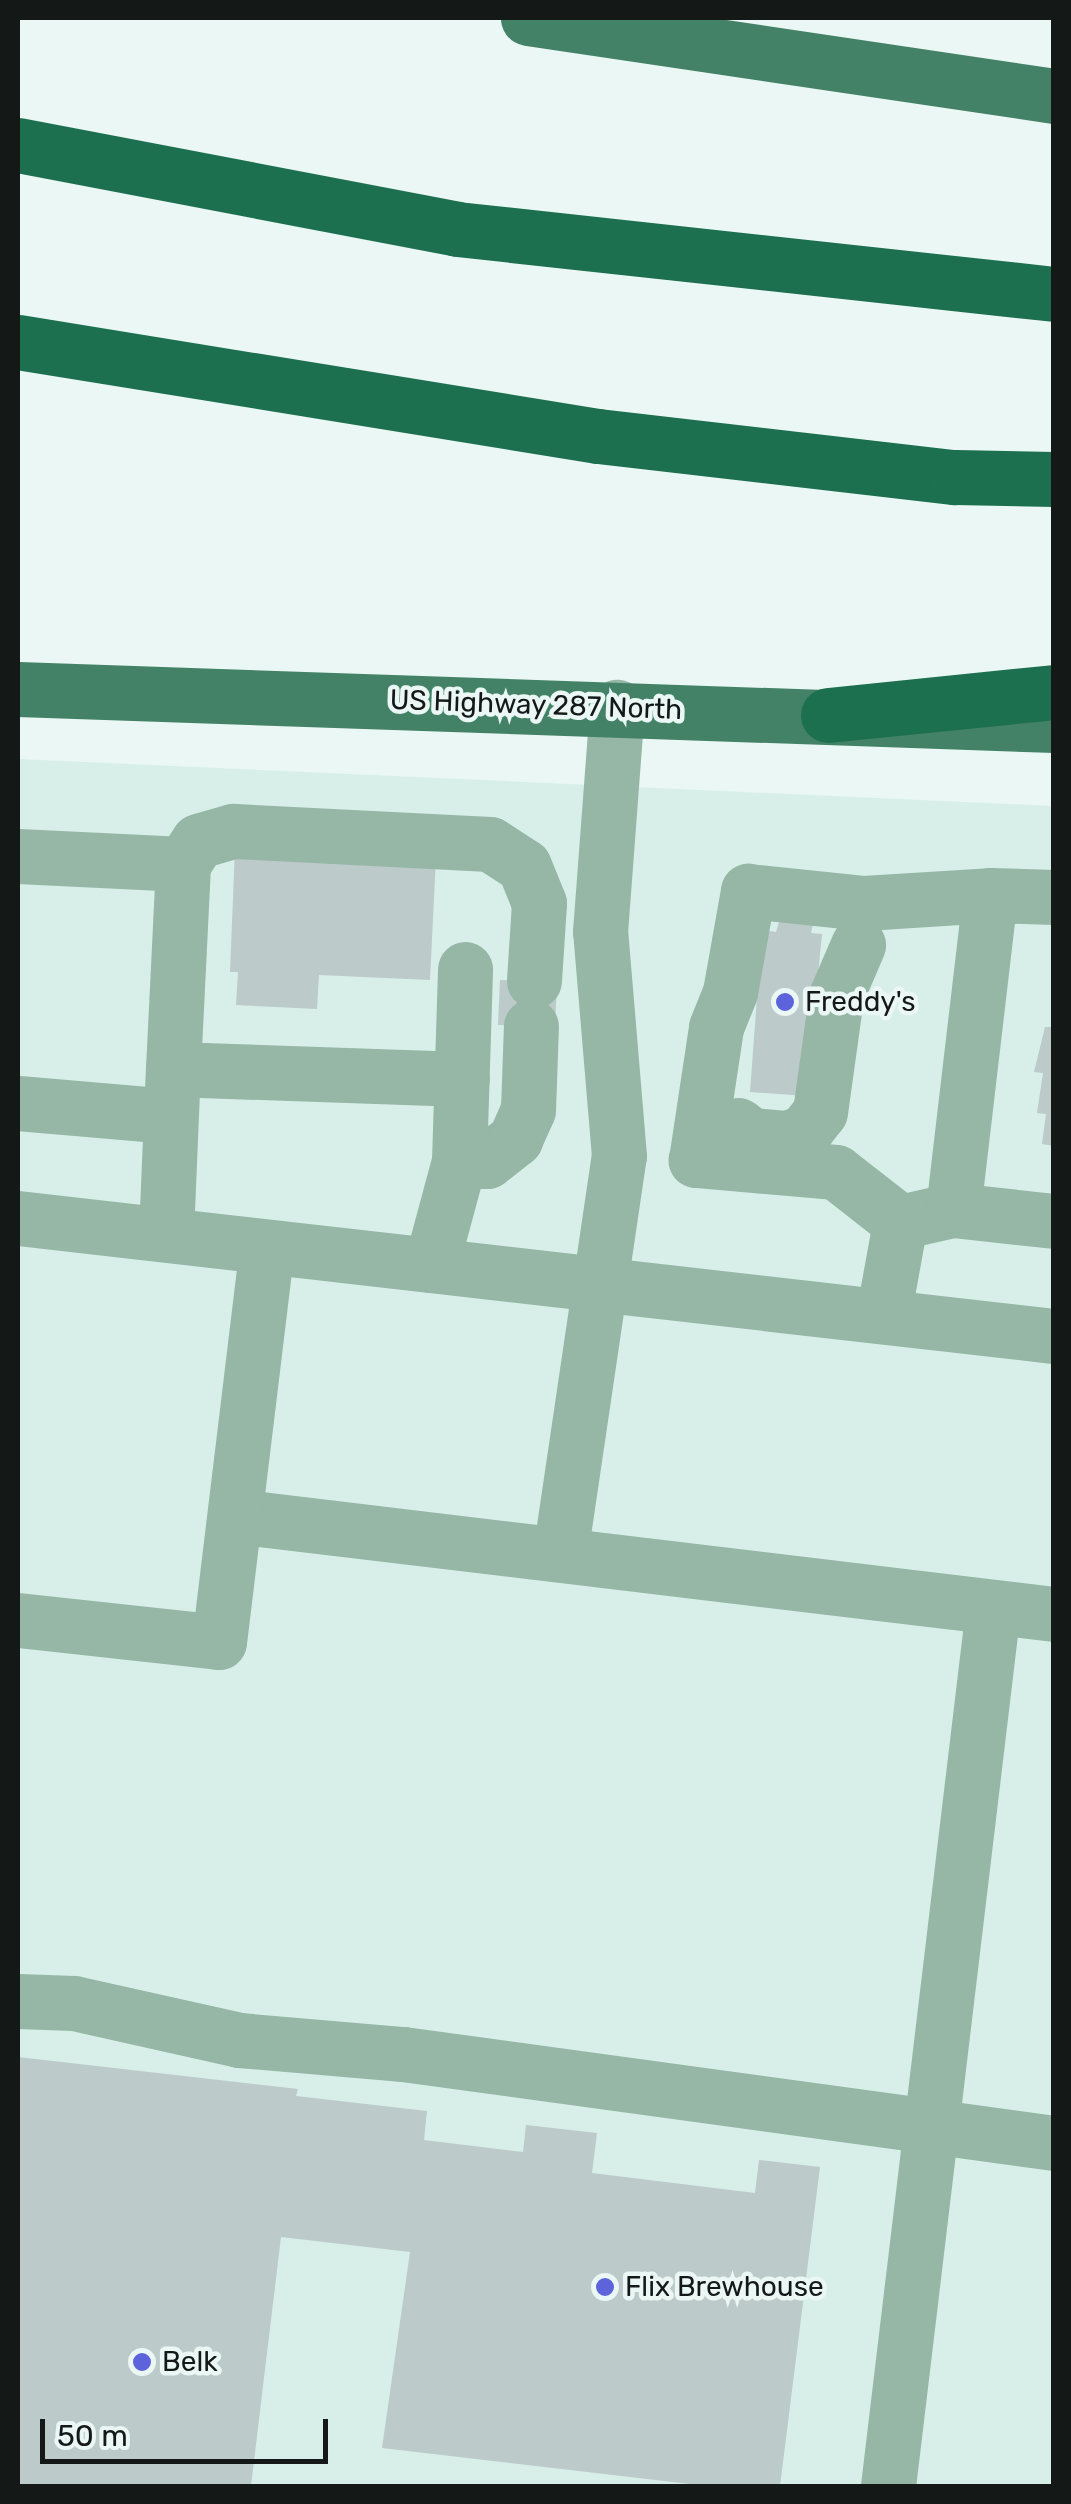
<!DOCTYPE html>
<html>
<head>
<meta charset="utf-8">
<style>
	body { margin:0 }
	#map { position:relative; width:1071px; height:2504px; overflow:hidden; background:#eaf7f4; font-family:Rubik,sans-serif }
	div>[style] { position:absolute }
	[style*='--x'] { left:calc(var(--x)*1px); top:calc(var(--y)*1px); width:calc(var(--w)*1px); rotate:calc(var(--a)*1deg) }
	.built>* { inset:0; background:#d7eee9 }
	.building>* { inset:0; background:#bdcaca }
	.minor>* { height:55px; margin:-27.5px; padding:0 27.5px; transform-origin:27.5px; border-radius:27.5px; background:#96b6a6 }
	.major>* { height:55px; margin:-27.5px; padding:0 27.5px; transform-origin:27.5px; border-radius:27.5px; background:#438266 }
	.highway>* { height:55px; margin:-27.5px; padding:0 27.5px; transform-origin:27.5px; border-radius:27.5px; background:#1c6f4f }
	.dots>* { width:28px; height:28px; translate:-50% -50%; box-sizing:border-box; border:5px solid #eaf7f4; border-radius:50% }
	span { translate:-50% -50%; white-space:nowrap; text-align:center; line-height:1.15; -webkit-text-stroke:9px #eaf7f4; paint-order:stroke }
	.street-label { font-size:28px; color:#141918 }
	.poi-label { font-size:28px; color:#141918 }
	.left { translate:0 -50%; text-align:left }
	.frame { position:absolute; inset:0; border:20px solid #141918; pointer-events:none }
	.scale { position:absolute; left:40px; top:2419px; width:288px; height:45px; box-sizing:border-box; border:5px solid #141918; border-top:0; padding-left:12px; font-size:30px; line-height:35px; white-space:nowrap; color:#141918; -webkit-text-stroke:8px #eaf7f4; paint-order:stroke }
</style>
</head>
<body>
<div id="map">
	<div class="built">
		<i style="clip-path:polygon(18px 759px,1053px 806px,1053px 2486px,18px 2486px)"></i>
	</div>
	<div class="building">
		<i style="clip-path:polygon(235px 848px,436px 857px,430px 980px,319px 975px,317px 1009px,236px 1005px,238px 972px,230px 972px)"></i>
		<i style="clip-path:polygon(782px 912px,815px 914px,811px 933px,822px 934px,806px 1096px,750px 1092px,762px 930px,776px 932px)"></i>
		<i style="clip-path:polygon(500px 980px,557px 982px,555px 1027px,498px 1025px)"></i>
		<i style="clip-path:polygon(1045px 1027px,1054px 1027px,1054px 1146px,1042px 1144px,1046px 1114px,1037px 1113px,1043px 1073px,1034px 1072px)"></i>
		<i style="clip-path:polygon(18px 2057px,298px 2089px,296px 2096px,427px 2111px,424px 2140px,523px 2152px,526px 2125px,597px 2133px,592px 2173px,755px 2193px,759px 2160px,820px 2167px,780px 2486px,707px 2486px,382px 2448px,410px 2252px,281px 2237px,251px 2486px,18px 2486px)"></i>
	</div>
	<div class="minor">
		<i style="--x:18;--y:856;--w:165;--a:2.8"></i>
		<i style="--x:173;--y:1069;--w:205;--a:-87.2"></i>
		<i style="--x:183;--y:864;--w:27;--a:-57"></i>
		<i style="--x:198;--y:841;--w:37;--a:-16"></i>
		<i style="--x:234;--y:831;--w:256;--a:2.9"></i>
		<i style="--x:490;--y:844;--w:40;--a:32.9"></i>
		<i style="--x:524;--y:866;--w:40;--a:68"></i>
		<i style="--x:539;--y:903;--w:78;--a:93.7"></i>
		<i style="--x:18;--y:1103;--w:152;--a:4.9"></i>
		<i style="--x:738;--y:1125;--w:16;--a:38"></i>
		<i style="--x:751;--y:1135;--w:37;--a:5"></i>
		<i style="--x:788;--y:1138;--w:18;--a:-22"></i>
		<i style="--x:805;--y:1131;--w:24;--a:-52"></i>
		<i style="--x:820;--y:1112;--w:117;--a:-82.1"></i>
		<i style="--x:836;--y:996;--w:56;--a:-66.7"></i>
		<i style="--x:459;--y:1161;--w:28;--a:0"></i>
		<i style="--x:487;--y:1161;--w:36;--a:-38"></i>
		<i style="--x:515;--y:1139;--w:32;--a:-66"></i>
		<i style="--x:528;--y:1110;--w:84;--a:-88"></i>
		<i style="--x:953;--y:1210;--w:317;--a:-83.3"></i>
		<i style="--x:990;--y:895;--w:64;--a:1.8"></i>
		<i style="--x:18;--y:1218;--w:1043;--a:6.5"></i>
		<i style="--x:900;--y:1222;--w:81;--a:-142"></i>
		<i style="--x:836;--y:1172;--w:141;--a:-175.1"></i>
		<i style="--x:696;--y:1160;--w:134;--a:-81.4"></i>
		<i style="--x:716;--y:1027;--w:38;--a:-68"></i>
		<i style="--x:730;--y:992;--w:103;--a:-79.9"></i>
		<i style="--x:748;--y:891;--w:117;--a:5.9"></i>
		<i style="--x:864;--y:903;--w:126;--a:-3.6"></i>
		<i style="--x:166;--y:1234;--w:165;--a:-87.6"></i>
		<i style="--x:173;--y:1069;--w:289;--a:2"></i>
		<i style="--x:431;--y:1265;--w:108;--a:-74.9"></i>
		<i style="--x:459;--y:1161;--w:192;--a:-88.2"></i>
		<i style="--x:883;--y:1316;--w:96;--a:-79.7"></i>
		<i style="--x:900;--y:1222;--w:54;--a:-12.8"></i>
		<i style="--x:953;--y:1210;--w:102;--a:6.2"></i>
		<i style="--x:235;--y:1516;--w:825;--a:6.82"></i>
		<i style="--x:560;--y:1554;--w:402;--a:-81.6"></i>
		<i style="--x:619;--y:1156;--w:225;--a:-94.8"></i>
		<i style="--x:600;--y:932;--w:226;--a:-85.7"></i>
		<i style="--x:18;--y:1620;--w:202;--a:6.2"></i>
		<i style="--x:219;--y:1642;--w:398;--a:-83.1"></i>
		<i style="--x:18;--y:2001;--w:56;--a:2"></i>
		<i style="--x:74;--y:2003;--w:169;--a:12.6"></i>
		<i style="--x:239;--y:2040;--w:165;--a:4.9"></i>
		<i style="--x:403;--y:2054;--w:657;--a:7.78"></i>
		<i style="--x:888;--y:2486;--w:884;--a:-83.18"></i>
	</div>
	<div class="major">
		<i style="--x:528;--y:18;--w:532;--a:8.43"></i>
		<i style="--x:18;--y:689;--w:1037;--a:1.99"></i>
	</div>
	<div class="highway">
		<i style="--x:18;--y:145;--w:447;--a:10.8"></i>
		<i style="--x:457;--y:229;--w:601;--a:6.21"></i>
		<i style="--x:18;--y:342;--w:588;--a:9.21"></i>
		<i style="--x:598;--y:436;--w:359;--a:6.6"></i>
		<i style="--x:955;--y:477;--w:99;--a:1.2"></i>
		<i style="--x:828;--y:715;--w:227;--a:-5.8"></i>
	</div>
	<div class="dots">
		<i style="left:785px;top:1002px;background:#5c63db"></i>
		<i style="left:605px;top:2287px;background:#5c63db"></i>
		<i style="left:142px;top:2362px;background:#5c63db"></i>
	</div>
	<div class="street-label">
		<span style="left:536px;top:705px;rotate:2deg">US Highway 287 North</span>
	</div>
	<div class="poi-label">
		<span class="left" style="left:805px;top:1002px">Freddy's</span>
		<span class="left" style="left:625px;top:2287px">Flix Brewhouse</span>
		<span class="left" style="left:162px;top:2362px">Belk</span>
	</div>
	<div class="frame"></div>
	<div class="scale">50 m</div>
</div>
</body>
</html>
